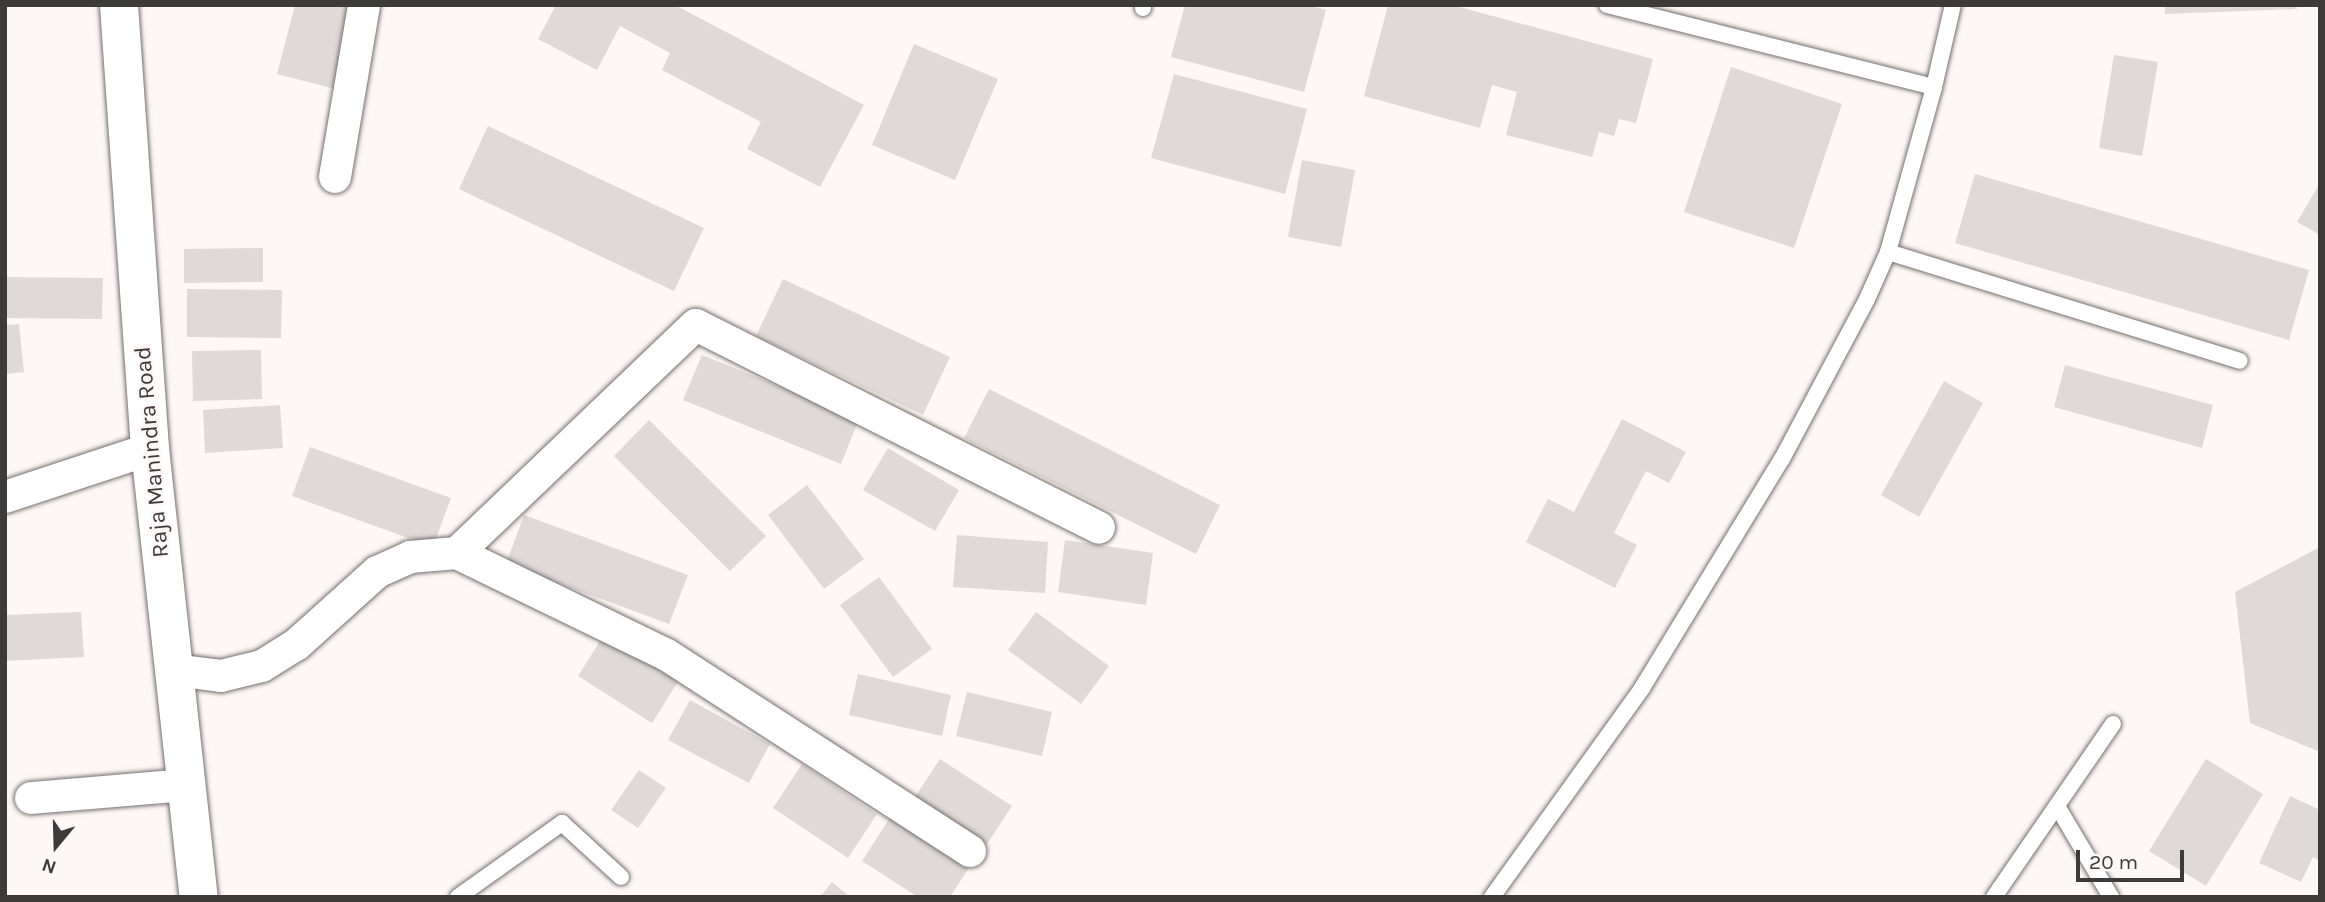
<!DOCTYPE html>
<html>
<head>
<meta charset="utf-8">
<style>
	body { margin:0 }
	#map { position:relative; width:2325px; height:902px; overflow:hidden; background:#fdf7f5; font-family:Karla,sans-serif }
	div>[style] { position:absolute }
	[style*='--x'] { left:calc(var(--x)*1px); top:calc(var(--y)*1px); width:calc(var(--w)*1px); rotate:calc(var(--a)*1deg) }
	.building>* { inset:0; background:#dfd9d7 }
	.roads { filter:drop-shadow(0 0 2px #75706e) drop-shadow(0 0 2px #75706e) }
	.lane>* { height:16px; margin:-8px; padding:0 8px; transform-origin:8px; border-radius:8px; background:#fff }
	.street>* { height:32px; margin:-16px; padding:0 16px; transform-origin:16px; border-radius:16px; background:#fff }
	.secondary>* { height:38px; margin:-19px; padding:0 19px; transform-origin:19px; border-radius:19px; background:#fff }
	span { translate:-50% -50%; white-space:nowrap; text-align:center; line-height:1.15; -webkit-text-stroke:5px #fdf7f5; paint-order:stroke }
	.street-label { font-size:23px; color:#3d3b3a }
	.frame { position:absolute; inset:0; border:7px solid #3d3b3a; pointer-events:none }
	.north { position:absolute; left:21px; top:811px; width:70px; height:70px; -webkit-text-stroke:5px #fdf7f5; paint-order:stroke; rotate:199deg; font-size:19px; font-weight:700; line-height:28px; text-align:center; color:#3d3b3a }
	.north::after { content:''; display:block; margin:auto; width:24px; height:32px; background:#3d3b3a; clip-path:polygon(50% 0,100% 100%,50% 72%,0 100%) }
	.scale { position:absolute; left:2076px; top:850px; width:108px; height:32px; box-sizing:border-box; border:4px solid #3d3b3a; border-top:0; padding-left:9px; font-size:21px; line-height:24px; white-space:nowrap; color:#3d3b3a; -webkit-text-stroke:5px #fdf7f5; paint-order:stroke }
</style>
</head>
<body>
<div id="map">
	<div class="building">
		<i style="clip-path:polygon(295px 5px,361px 5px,339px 90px,277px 74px)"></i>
		<i style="clip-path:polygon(556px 5px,675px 5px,864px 105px,820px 187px,747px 149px,761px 122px,662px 70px,670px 53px,620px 26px,597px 70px,538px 39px)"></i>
		<i style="clip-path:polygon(1185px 5px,1308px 5px,1326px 10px,1304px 92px,1171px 57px)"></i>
		<i style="clip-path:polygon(1388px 5px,1452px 5px,1653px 59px,1636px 123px,1619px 119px,1614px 136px,1599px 132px,1592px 157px,1506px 135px,1517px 92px,1492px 85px,1480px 128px,1364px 96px)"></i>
		<i style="clip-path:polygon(2165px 5px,2297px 5px,2297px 9px,2165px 14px)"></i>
		<i style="clip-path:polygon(914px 44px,998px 79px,955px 180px,872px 145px)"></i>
		<i style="clip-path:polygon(2114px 55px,2158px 62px,2142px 156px,2099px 148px)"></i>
		<i style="clip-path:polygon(1731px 67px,1842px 104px,1794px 248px,1684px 212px)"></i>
		<i style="clip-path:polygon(1174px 74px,1307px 109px,1285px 194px,1151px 158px)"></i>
		<i style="clip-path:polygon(488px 126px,704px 228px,674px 291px,459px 189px)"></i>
		<i style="clip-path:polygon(1302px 160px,1355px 170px,1341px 247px,1288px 237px)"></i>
		<i style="clip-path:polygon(1975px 174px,2309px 270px,2289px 340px,1955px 243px)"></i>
		<i style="clip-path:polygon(2320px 183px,2320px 235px,2297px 222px)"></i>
		<i style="clip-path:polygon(263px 248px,263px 282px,184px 283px,184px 249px)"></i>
		<i style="clip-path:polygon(5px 277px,103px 278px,102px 319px,5px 318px)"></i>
		<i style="clip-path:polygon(783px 279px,950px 357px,923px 415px,756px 336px)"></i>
		<i style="clip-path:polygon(187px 289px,282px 290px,281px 338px,187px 337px)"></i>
		<i style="clip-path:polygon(19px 324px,24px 372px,5px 374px,5px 325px)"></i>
		<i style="clip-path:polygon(261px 350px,262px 399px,193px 401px,192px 351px)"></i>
		<i style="clip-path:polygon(702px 355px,859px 419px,841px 464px,683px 400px)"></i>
		<i style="clip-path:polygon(2065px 365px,2213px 405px,2202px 448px,2054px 407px)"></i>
		<i style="clip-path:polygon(1944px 381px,1983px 403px,1919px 517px,1881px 495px)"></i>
		<i style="clip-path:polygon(989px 389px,1220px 505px,1196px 554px,964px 438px)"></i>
		<i style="clip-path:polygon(280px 405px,283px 448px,205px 453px,203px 410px)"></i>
		<i style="clip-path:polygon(1622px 419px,1686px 452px,1669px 483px,1646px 471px,1614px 533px,1637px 545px,1615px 588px,1526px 542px,1548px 499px,1574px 512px)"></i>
		<i style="clip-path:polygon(649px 420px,766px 536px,730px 571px,614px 456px)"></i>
		<i style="clip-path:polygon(310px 447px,451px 498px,433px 547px,292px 496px)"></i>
		<i style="clip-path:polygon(888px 448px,959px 490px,935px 531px,863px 490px)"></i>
		<i style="clip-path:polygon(807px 485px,864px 559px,824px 589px,768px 515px)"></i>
		<i style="clip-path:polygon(524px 515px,688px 575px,669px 624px,506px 564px)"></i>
		<i style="clip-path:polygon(957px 535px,1048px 542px,1045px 593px,953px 587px)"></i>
		<i style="clip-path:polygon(1065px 540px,1153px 553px,1146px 605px,1058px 592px)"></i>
		<i style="clip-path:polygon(2320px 547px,2320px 752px,2250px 723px,2235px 592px)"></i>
		<i style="clip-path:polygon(879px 577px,932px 649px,893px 677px,840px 605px)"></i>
		<i style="clip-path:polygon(81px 612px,84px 657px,5px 661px,5px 615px)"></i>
		<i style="clip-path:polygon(1036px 612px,1109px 666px,1081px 704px,1008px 650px)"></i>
		<i style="clip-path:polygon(605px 633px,679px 680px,652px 723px,578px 676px)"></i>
		<i style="clip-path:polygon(858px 674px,951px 695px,942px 736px,849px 715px)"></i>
		<i style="clip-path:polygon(967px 692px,1052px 712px,1042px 756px,956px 736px)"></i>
		<i style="clip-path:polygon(690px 700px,770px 744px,749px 783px,668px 740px)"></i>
		<i style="clip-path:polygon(940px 759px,1012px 806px,985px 847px,913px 800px)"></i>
		<i style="clip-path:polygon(2206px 759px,2263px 794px,2206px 886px,2149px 851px)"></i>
		<i style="clip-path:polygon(802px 764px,877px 814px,848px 858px,773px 808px)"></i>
		<i style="clip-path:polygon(639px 770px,666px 788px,638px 828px,611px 810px)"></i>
		<i style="clip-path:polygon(2290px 796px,2320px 810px,2320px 861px,2313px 857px,2301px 882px,2259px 863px)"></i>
		<i style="clip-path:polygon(891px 816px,970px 866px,950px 897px,918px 897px,862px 861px)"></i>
		<i style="clip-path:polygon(832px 882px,850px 897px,820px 897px)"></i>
	</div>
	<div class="roads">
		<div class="lane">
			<i style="--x:1607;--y:5;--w:337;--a:14.1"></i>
			<i style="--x:1143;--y:8;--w:3;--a:-90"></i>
			<i style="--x:1888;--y:252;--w:368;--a:17.2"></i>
			<i style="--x:2057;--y:806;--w:106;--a:59.3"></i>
			<i style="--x:458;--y:897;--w:128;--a:-35.4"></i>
			<i style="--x:562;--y:823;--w:80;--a:42.5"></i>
			<i style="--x:1492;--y:897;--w:257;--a:-54.3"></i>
			<i style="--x:1642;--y:688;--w:268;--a:-58.6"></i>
			<i style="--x:1782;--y:459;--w:181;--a:-62"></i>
			<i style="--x:1867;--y:299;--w:51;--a:-65.9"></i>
			<i style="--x:1888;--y:252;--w:171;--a:-74.4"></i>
			<i style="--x:1934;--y:87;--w:84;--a:-77"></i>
			<i style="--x:1994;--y:897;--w:210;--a:-55.5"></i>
		</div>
		<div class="street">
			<i style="--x:335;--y:177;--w:174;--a:-80.4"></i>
			<i style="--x:5;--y:497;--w:153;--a:-18.3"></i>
			<i style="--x:457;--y:553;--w:330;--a:-43.7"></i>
			<i style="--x:696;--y:325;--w:451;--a:26.7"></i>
			<i style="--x:174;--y:670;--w:47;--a:7.3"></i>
			<i style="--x:221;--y:676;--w:42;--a:-13.7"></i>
			<i style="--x:262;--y:666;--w:40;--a:-32"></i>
			<i style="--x:296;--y:645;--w:109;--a:-42"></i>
			<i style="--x:377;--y:572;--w:36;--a:-24"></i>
			<i style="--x:410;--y:557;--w:47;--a:-4.9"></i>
			<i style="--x:457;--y:553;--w:233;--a:25.9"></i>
			<i style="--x:667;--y:655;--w:361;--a:32.9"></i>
			<i style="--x:31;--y:798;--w:155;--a:-4.8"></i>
		</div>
		<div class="secondary">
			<i style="--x:119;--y:5;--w:445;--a:86"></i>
			<i style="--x:150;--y:449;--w:451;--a:83.8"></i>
		</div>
	</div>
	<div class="street-label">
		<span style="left:152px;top:452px;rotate:-95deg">Raja Manindra Road</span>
	</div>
	<div class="frame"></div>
	<div class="north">N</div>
	<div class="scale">20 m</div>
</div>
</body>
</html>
